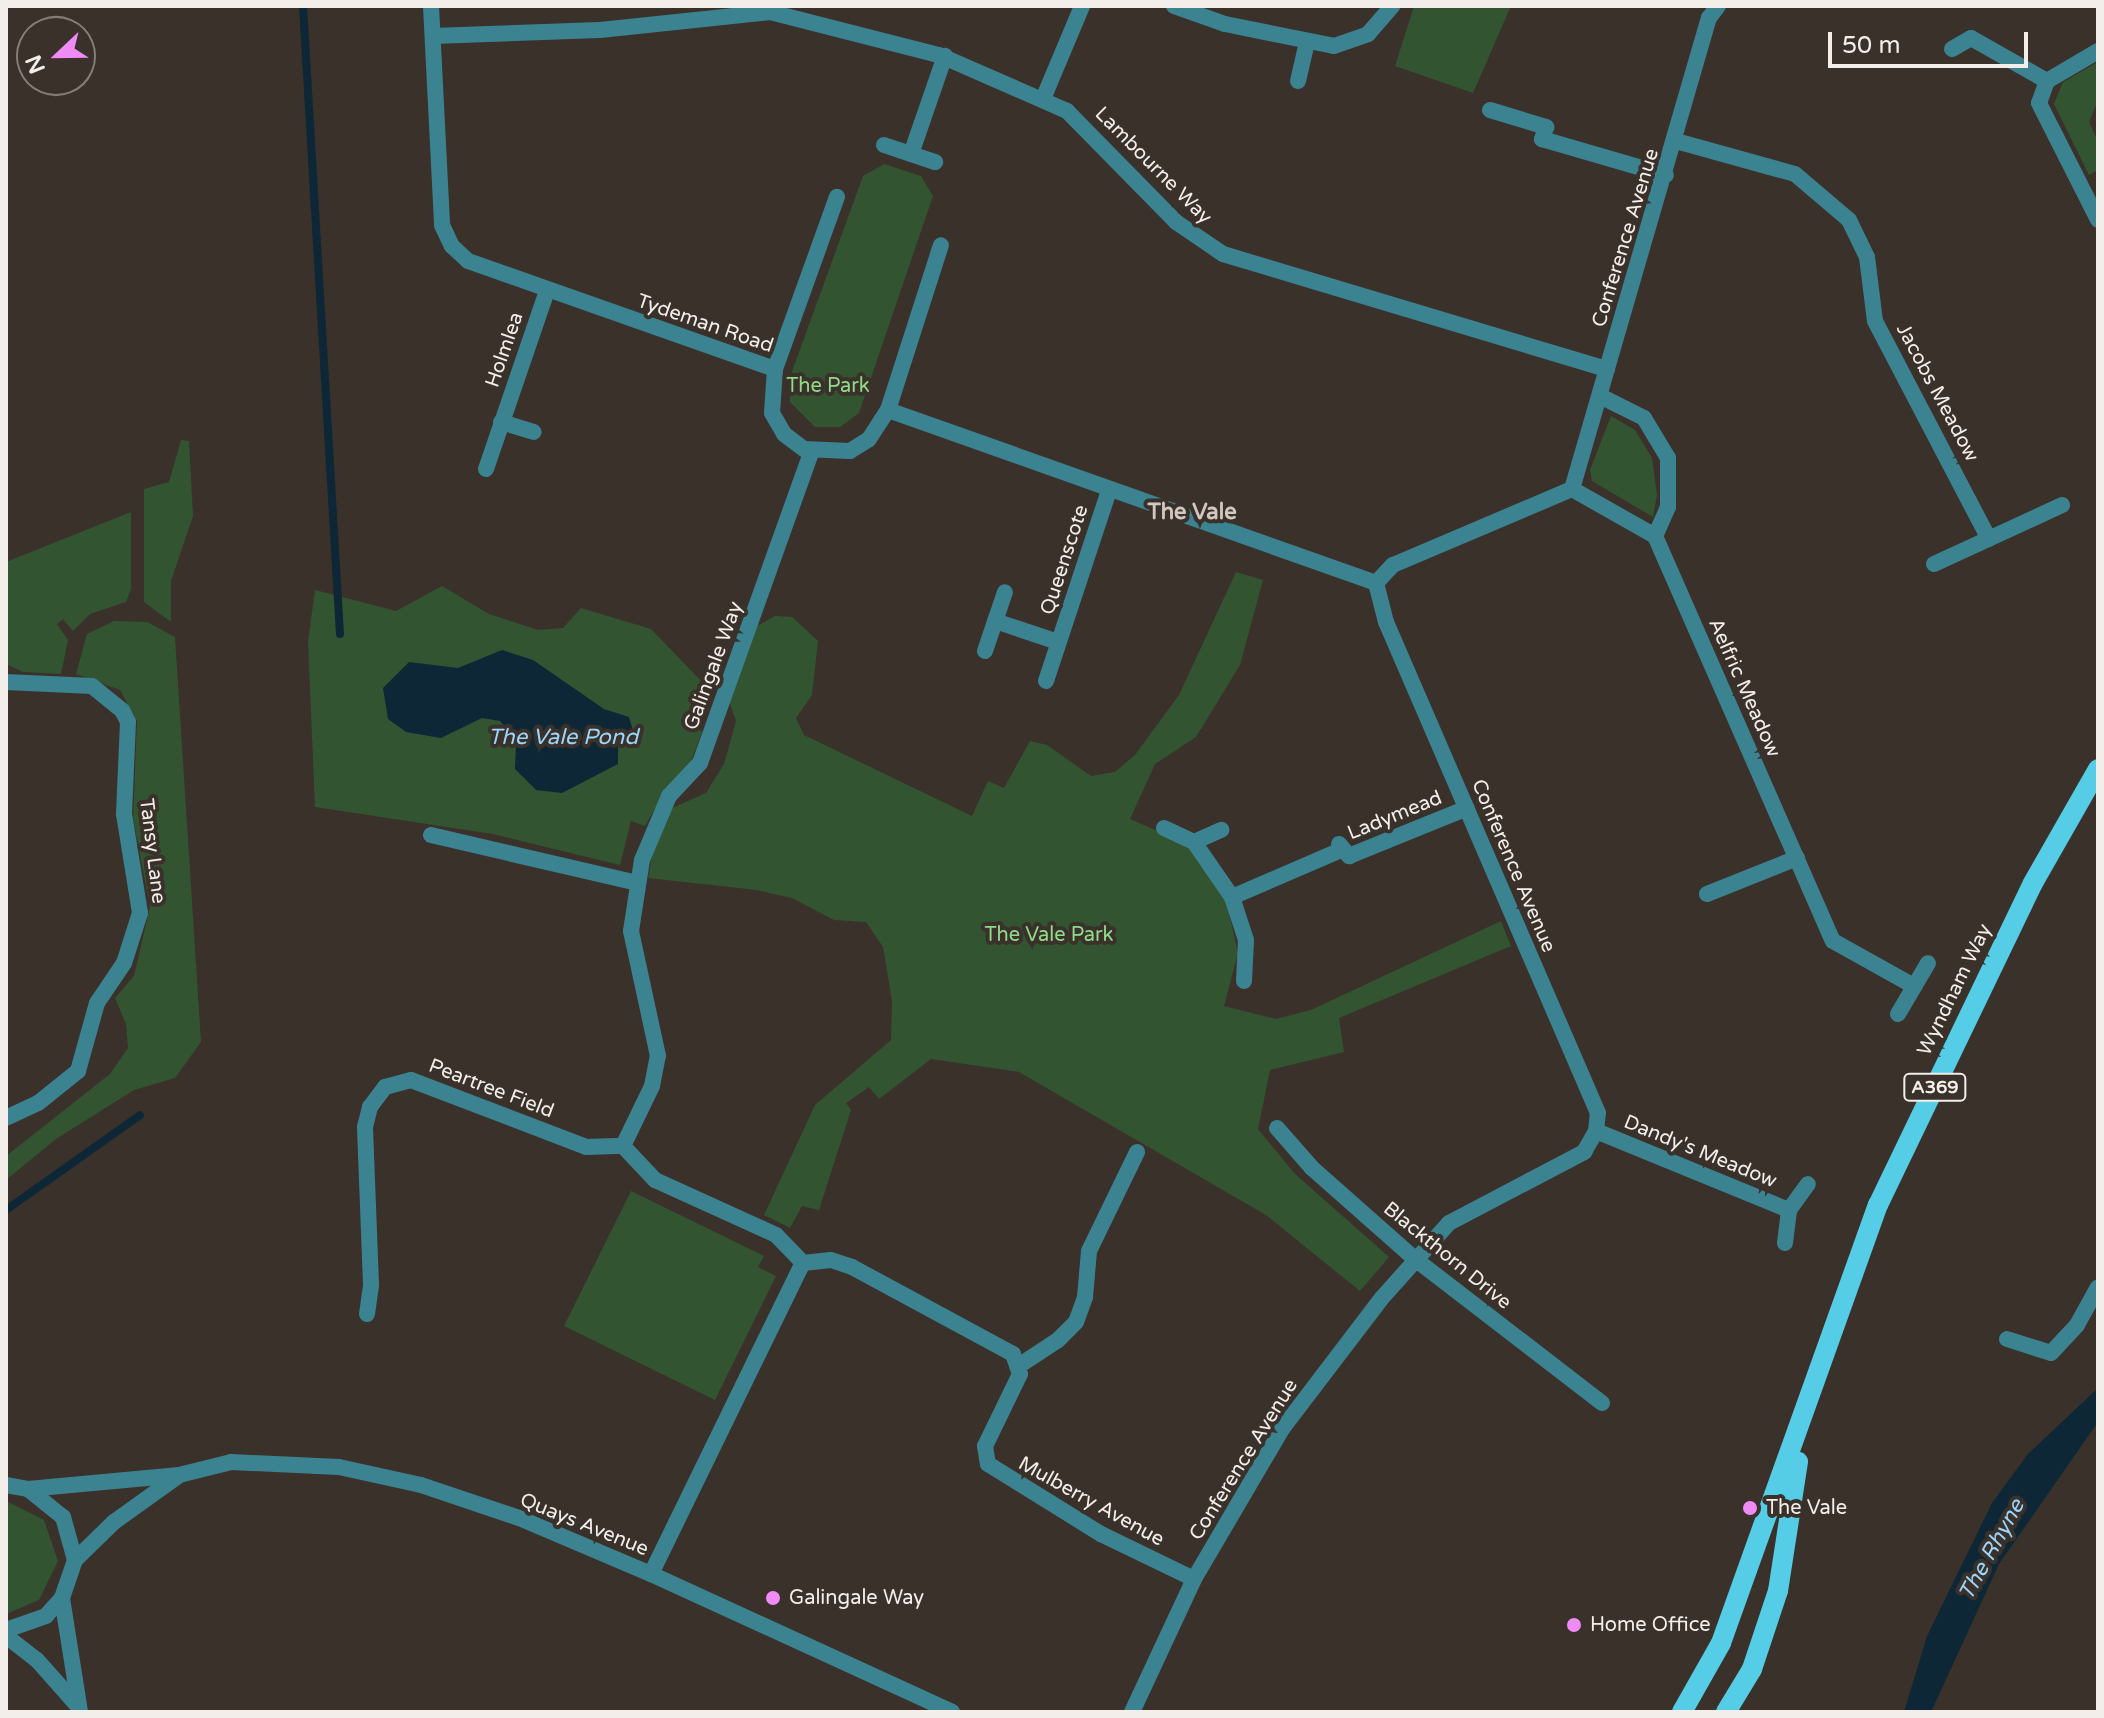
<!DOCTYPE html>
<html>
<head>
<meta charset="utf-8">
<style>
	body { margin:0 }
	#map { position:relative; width:2104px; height:1718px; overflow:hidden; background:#3a312b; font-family:"Varela Round",sans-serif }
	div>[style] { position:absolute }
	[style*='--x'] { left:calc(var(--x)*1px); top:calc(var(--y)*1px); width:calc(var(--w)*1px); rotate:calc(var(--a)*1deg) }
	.green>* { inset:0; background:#335431 }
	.water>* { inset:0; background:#0d2736 }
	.stream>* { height:8px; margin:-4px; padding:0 4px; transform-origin:4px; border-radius:4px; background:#0d2736 }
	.minor>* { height:16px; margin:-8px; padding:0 8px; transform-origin:8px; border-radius:8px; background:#3c8392 }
	.tertiary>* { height:16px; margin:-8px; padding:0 8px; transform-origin:8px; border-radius:8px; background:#3c8392 }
	.primary>* { height:20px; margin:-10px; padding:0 10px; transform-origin:10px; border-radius:10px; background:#55cde7 }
	.dots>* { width:22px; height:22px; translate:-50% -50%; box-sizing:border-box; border:4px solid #3a312b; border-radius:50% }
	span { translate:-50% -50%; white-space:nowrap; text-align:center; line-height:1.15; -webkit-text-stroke:8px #3a312b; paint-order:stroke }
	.shield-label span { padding:2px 6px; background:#3a312b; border:2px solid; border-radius:6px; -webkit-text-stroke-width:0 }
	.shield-label { font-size:18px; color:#f4eeea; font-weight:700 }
	.street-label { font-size:20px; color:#f4eeea }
	.park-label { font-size:20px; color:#8fdb8a }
	.poi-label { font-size:20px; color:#f4eeea }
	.left { translate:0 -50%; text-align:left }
	.neighbourhood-label { font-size:22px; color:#d3c8c0; font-weight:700 }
	.water-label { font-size:22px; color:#9ad5fc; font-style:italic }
	.frame { position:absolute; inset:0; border:8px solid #f4eeea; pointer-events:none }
	.north { position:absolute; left:16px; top:16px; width:80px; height:80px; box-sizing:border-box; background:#3a312b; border:2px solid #847d77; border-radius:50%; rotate:248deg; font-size:22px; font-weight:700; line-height:32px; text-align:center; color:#f4eeea }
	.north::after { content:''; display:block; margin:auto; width:28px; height:36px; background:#f08bf5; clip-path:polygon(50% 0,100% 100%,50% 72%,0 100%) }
	.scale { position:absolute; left:1828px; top:32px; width:200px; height:36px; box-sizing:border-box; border:4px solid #f4eeea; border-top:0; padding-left:10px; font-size:24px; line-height:28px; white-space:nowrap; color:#f4eeea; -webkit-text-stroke:6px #3a312b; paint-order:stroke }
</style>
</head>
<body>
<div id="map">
	<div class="green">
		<i style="clip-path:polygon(1414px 6px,1511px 6px,1473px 93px,1395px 66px)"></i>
		<i style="clip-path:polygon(2098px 62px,2098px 100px,2089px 122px,2098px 141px,2098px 170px,2089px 175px,2054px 104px,2063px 82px)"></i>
		<i style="clip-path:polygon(884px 164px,921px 176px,933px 196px,859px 413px,840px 427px,815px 427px,790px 402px,790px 377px,863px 176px)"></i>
		<i style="clip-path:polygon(1611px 416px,1635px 430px,1652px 458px,1657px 495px,1653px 517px,1592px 481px,1590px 470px)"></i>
		<i style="clip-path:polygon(181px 440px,189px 441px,193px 516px,171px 581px,171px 622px,144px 602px,144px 489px,169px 482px)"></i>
		<i style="clip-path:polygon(131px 512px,131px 589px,126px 602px,90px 614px,73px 631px,63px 619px,57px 624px,68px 640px,61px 674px,23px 672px,6px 664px,6px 562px)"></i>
		<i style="clip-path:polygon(1236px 572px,1263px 580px,1240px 665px,1196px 737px,1155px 764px,1130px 819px,1183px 842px,1201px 858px,1227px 904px,1238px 953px,1224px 1006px,1276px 1019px,1311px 1010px,1501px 921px,1511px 946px,1339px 1018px,1344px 1052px,1270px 1070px,1258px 1129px,1295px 1174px,1389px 1257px,1360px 1291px,1266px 1215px,1019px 1072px,931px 1059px,879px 1099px,869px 1087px,846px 1103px,851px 1110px,819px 1210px,802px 1206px,790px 1228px,764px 1215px,815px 1105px,891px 1040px,892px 1001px,883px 947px,866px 922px,834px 920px,792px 898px,757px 890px,648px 878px,653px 850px,672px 808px,706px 793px,724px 764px,736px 721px,729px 701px,757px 626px,775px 616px,792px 617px,818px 641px,812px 695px,796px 718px,804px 735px,972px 816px,988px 781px,1004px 788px,1030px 741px,1047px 745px,1091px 776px,1115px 772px,1135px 755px,1179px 695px)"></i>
		<i style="clip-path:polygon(442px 586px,489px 614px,538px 630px,563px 628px,581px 608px,651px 629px,705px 685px,693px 723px,702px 732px,690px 764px,666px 789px,645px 826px,631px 821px,620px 865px,493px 834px,315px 807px,308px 641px,315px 590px,396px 611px)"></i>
		<i style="clip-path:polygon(114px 621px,147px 622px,175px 637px,201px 1042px,175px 1078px,134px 1090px,56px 1139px,6px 1180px,6px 1156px,110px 1074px,128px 1048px,126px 1024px,115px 998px,134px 976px,150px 907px,133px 818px,137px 721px,120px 690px,76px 674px,87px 634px)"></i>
		<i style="clip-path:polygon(631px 1191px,764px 1256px,758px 1267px,776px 1276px,715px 1400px,564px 1326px)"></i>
		<i style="clip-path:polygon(6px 1501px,44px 1520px,58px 1561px,39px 1600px,6px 1614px)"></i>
	</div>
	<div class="water">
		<i style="clip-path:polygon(502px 650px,533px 660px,604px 709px,629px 717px,634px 734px,618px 734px,618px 764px,562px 793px,536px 790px,515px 769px,516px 741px,500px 721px,482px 718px,441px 738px,406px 732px,388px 719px,383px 688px,409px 662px,458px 668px)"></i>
		<i style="clip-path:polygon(2098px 1388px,2098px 1422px,1999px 1564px,1931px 1712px,1904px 1712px,1927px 1636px,1992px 1503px,2028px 1454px)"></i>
	</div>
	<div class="stream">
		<i style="--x:303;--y:6;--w:629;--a:86.63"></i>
		<i style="--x:6;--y:1210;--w:164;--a:-35.3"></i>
	</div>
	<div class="minor">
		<i style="--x:431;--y:6;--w:219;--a:87.1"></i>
		<i style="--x:442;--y:225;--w:23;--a:65"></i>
		<i style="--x:452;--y:246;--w:22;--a:43"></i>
		<i style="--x:468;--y:261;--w:325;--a:19.4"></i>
		<i style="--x:775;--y:369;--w:44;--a:93.9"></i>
		<i style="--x:772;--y:413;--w:24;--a:60"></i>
		<i style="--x:784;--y:434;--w:25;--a:37"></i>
		<i style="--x:804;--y:449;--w:46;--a:2.5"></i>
		<i style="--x:850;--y:451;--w:22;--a:-32"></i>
		<i style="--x:869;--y:439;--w:35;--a:-57"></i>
		<i style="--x:888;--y:410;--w:518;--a:19.52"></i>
		<i style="--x:1174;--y:6;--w:54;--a:19.4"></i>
		<i style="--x:1225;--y:24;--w:111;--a:11.4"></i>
		<i style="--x:1334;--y:46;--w:36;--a:-19"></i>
		<i style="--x:1368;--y:34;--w:37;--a:-49"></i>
		<i style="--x:433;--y:36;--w:167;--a:-2.1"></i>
		<i style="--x:600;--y:30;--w:171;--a:-6"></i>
		<i style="--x:770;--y:12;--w:174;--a:14.3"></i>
		<i style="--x:939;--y:55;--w:140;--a:23.6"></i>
		<i style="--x:1067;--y:111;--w:156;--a:45.5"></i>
		<i style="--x:1176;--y:222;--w:57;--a:34.2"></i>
		<i style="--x:1223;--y:254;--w:401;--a:16.7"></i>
		<i style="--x:1952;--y:49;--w:22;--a:-30"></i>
		<i style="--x:1971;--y:38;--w:87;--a:29.5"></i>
		<i style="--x:2098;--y:51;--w:59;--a:149.5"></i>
		<i style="--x:2047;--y:81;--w:23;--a:110"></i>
		<i style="--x:2039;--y:103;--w:131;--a:63.2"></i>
		<i style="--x:1298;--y:81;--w:37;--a:-77"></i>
		<i style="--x:1043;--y:99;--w:101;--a:-67.2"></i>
		<i style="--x:1490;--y:110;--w:59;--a:16.9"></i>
		<i style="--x:1546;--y:127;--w:13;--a:108"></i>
		<i style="--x:1542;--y:139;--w:129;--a:16.2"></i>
		<i style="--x:1676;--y:141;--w:123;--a:15.5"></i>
		<i style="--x:1795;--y:174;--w:71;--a:40.4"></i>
		<i style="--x:1849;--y:220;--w:41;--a:64.1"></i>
		<i style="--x:1867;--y:257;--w:64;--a:82.9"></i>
		<i style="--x:1875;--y:321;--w:246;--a:62.4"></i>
		<i style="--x:884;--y:145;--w:54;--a:18.4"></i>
		<i style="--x:911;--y:154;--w:104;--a:-70.9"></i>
		<i style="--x:775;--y:369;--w:183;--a:-70.2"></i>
		<i style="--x:1600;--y:396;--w:49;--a:26.6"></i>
		<i style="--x:1644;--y:418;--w:47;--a:59"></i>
		<i style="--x:1668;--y:458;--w:49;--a:90"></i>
		<i style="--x:1668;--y:507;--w:32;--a:114"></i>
		<i style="--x:888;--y:410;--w:173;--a:-72.2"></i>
		<i style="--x:501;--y:422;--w:34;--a:17"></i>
		<i style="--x:486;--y:469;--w:188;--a:-71.1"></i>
		<i style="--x:1572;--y:489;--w:95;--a:29.5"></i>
		<i style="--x:1655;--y:536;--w:442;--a:66.3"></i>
		<i style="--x:1833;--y:941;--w:93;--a:29.1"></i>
		<i style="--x:1934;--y:564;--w:141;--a:-24.7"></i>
		<i style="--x:995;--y:621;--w:66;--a:18.4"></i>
		<i style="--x:985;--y:651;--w:62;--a:-71.3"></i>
		<i style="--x:1046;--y:681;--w:201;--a:-71.7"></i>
		<i style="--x:6;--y:682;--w:86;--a:2.7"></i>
		<i style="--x:92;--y:686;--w:38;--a:39"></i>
		<i style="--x:122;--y:710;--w:13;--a:63"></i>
		<i style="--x:128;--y:722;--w:92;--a:92.5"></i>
		<i style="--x:124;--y:814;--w:100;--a:80.8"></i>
		<i style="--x:140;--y:913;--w:52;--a:107.7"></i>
		<i style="--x:124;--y:963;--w:48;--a:124"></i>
		<i style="--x:97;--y:1003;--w:71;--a:105.6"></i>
		<i style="--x:78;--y:1071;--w:51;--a:141.3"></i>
		<i style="--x:38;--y:1103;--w:35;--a:155"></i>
		<i style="--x:1164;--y:828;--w:33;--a:25"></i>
		<i style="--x:1194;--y:842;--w:67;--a:55.4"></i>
		<i style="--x:1232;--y:897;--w:119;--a:-23.3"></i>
		<i style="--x:431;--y:835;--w:212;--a:13.1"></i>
		<i style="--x:1194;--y:842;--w:30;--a:-24"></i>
		<i style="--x:1339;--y:844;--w:16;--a:50"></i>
		<i style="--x:1349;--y:856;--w:127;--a:-22.1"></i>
		<i style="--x:1707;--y:894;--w:97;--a:-21.8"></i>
		<i style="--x:1232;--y:897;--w:45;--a:72"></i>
		<i style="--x:1246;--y:940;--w:41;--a:92.8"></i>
		<i style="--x:1898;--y:1014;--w:59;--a:-59.5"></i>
		<i style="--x:1277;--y:1128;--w:53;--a:48.8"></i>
		<i style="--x:1312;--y:1168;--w:137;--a:41.5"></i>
		<i style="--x:1415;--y:1259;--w:236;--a:37.6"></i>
		<i style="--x:1596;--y:1131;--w:209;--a:22.3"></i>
		<i style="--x:623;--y:1146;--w:67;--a:-64.2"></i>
		<i style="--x:652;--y:1086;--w:31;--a:-79"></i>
		<i style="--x:658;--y:1056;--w:128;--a:-102.2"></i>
		<i style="--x:631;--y:931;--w:72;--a:-81.2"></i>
		<i style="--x:642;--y:860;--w:69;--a:-67.1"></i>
		<i style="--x:669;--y:796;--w:45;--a:-46.8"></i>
		<i style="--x:700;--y:763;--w:331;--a:-70.3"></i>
		<i style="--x:623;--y:1146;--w:47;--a:46.7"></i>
		<i style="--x:655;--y:1180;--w:133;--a:24.4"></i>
		<i style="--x:776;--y:1235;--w:39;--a:46"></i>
		<i style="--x:1785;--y:1243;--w:33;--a:-83"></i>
		<i style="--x:1789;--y:1210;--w:32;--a:-54"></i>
		<i style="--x:803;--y:1263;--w:28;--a:-6"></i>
		<i style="--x:831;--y:1260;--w:22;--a:18"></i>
		<i style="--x:852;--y:1267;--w:183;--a:28.4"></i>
		<i style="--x:1013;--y:1354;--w:21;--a:71"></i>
		<i style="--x:1020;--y:1374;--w:80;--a:115.9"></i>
		<i style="--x:985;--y:1446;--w:18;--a:81"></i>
		<i style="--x:988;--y:1464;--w:133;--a:31.8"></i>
		<i style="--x:1101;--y:1534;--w:103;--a:25.8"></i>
		<i style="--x:367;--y:1314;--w:30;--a:-82"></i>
		<i style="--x:371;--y:1284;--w:157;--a:-92.2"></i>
		<i style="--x:365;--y:1127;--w:21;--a:-76"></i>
		<i style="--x:370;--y:1107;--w:25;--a:-53"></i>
		<i style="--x:385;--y:1087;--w:27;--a:-15"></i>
		<i style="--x:411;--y:1080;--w:187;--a:20.9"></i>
		<i style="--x:586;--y:1147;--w:37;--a:-2"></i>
		<i style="--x:2007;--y:1339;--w:46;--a:17.7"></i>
		<i style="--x:2051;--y:1353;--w:38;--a:-47"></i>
		<i style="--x:2077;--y:1325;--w:43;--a:-61.1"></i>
		<i style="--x:1020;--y:1365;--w:45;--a:-33.3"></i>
		<i style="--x:1058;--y:1340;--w:25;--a:-45"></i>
		<i style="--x:1076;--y:1322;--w:27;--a:-70"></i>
		<i style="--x:1085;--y:1297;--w:46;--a:-85"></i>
		<i style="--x:1089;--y:1251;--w:110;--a:-64.1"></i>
		<i style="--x:651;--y:1574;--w:346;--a:-64"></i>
		<i style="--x:1132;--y:1712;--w:147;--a:-65"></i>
		<i style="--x:1194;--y:1579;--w:174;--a:-59.6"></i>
		<i style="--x:1282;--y:1429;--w:163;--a:-52.7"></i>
		<i style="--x:1381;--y:1299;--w:102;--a:-48.2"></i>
		<i style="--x:1449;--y:1223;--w:153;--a:-27.7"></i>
		<i style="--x:1584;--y:1152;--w:24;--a:-60"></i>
		<i style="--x:1596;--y:1131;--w:18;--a:-84"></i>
		<i style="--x:1598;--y:1113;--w:535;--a:-113.35"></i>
		<i style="--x:1386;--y:622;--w:40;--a:-104.4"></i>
		<i style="--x:1376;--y:583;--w:25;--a:-47"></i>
		<i style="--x:1393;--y:565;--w:194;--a:-23"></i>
		<i style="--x:1572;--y:489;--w:491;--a:-73.8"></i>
		<i style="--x:1709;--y:18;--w:15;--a:-53"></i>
	</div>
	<div class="tertiary">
		<i style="--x:6;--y:1485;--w:22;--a:10"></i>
		<i style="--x:28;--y:1489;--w:45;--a:38.7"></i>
		<i style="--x:63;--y:1517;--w:45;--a:74.4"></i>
		<i style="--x:75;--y:1560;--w:40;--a:108.9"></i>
		<i style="--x:62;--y:1598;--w:24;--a:132"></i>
		<i style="--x:46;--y:1616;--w:42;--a:160.7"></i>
		<i style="--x:28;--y:1489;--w:152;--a:-5.3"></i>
		<i style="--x:179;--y:1475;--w:54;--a:-14"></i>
		<i style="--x:231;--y:1462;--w:108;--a:2.7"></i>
		<i style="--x:339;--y:1467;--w:84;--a:12.4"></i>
		<i style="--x:421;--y:1485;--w:103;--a:18.6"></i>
		<i style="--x:519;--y:1518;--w:143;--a:23"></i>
		<i style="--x:651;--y:1574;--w:331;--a:24.6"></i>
		<i style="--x:75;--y:1560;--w:54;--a:-44.3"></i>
		<i style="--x:114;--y:1522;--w:79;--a:-35.7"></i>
		<i style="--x:62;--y:1598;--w:115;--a:81"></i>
		<i style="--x:6;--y:1636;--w:39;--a:38"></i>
		<i style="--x:37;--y:1660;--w:59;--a:48.4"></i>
	</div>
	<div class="primary">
		<i style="--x:1682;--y:1712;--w:79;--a:-60.5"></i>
		<i style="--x:1721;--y:1643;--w:465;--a:-70.3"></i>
		<i style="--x:1878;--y:1205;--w:357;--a:-64.3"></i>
		<i style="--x:2033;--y:883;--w:131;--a:-60.3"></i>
		<i style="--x:1726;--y:1712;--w:50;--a:-58.8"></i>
		<i style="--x:1752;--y:1669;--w:82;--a:-71.6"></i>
		<i style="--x:1778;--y:1591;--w:131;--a:-81.2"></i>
	</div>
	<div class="dots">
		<i style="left:1750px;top:1508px;background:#f08bf5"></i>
		<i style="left:773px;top:1598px;background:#f08bf5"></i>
		<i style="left:1574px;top:1625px;background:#f08bf5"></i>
	</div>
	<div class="shield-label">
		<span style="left:1935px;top:1087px">A369</span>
	</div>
	<div class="street-label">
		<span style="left:1153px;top:166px;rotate:45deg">Lambourne Way</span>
		<span style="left:1626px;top:238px;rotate:-73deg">Conference Avenue</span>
		<span style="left:705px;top:324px;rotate:19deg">Tydeman Road</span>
		<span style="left:505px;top:350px;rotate:-71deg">Holmlea</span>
		<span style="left:1937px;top:393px;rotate:62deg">Jacobs Meadow</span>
		<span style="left:1065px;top:560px;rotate:-72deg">Queenscote</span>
		<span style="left:714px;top:666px;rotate:-70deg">Galingale Way</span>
		<span style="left:1744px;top:688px;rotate:66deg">Aelfric Meadow</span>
		<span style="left:1395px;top:816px;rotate:-22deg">Ladymead</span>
		<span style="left:152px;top:851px;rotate:83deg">Tansy Lane</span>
		<span style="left:1513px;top:866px;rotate:67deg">Conference Avenue</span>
		<span style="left:1955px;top:990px;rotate:-64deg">Wyndham Way</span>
		<span style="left:491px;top:1089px;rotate:21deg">Peartree Field</span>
		<span style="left:1700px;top:1152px;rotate:22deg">Dandy's Meadow</span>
		<span style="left:1447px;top:1256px;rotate:39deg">Blackthorn Drive</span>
		<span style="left:1244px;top:1460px;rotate:-58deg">Conference Avenue</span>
		<span style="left:1091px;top:1502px;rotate:29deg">Mulberry Avenue</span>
		<span style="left:584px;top:1525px;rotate:22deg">Quays Avenue</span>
	</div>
	<div class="park-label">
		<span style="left:828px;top:386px">The Park</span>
		<span style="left:1049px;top:935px">The Vale Park</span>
	</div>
	<div class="poi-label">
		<span class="left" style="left:1766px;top:1508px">The Vale</span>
		<span class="left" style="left:789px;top:1598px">Galingale Way</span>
		<span class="left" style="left:1590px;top:1625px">Home Office</span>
	</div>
	<div class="neighbourhood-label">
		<span style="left:1192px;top:513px">The Vale</span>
	</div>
	<div class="water-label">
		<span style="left:563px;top:738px">The Vale Pond</span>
		<span style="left:1992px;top:1550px;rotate:-61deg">The Rhyne</span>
	</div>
	<div class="frame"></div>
	<div class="north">N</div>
	<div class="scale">50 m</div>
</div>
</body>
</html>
